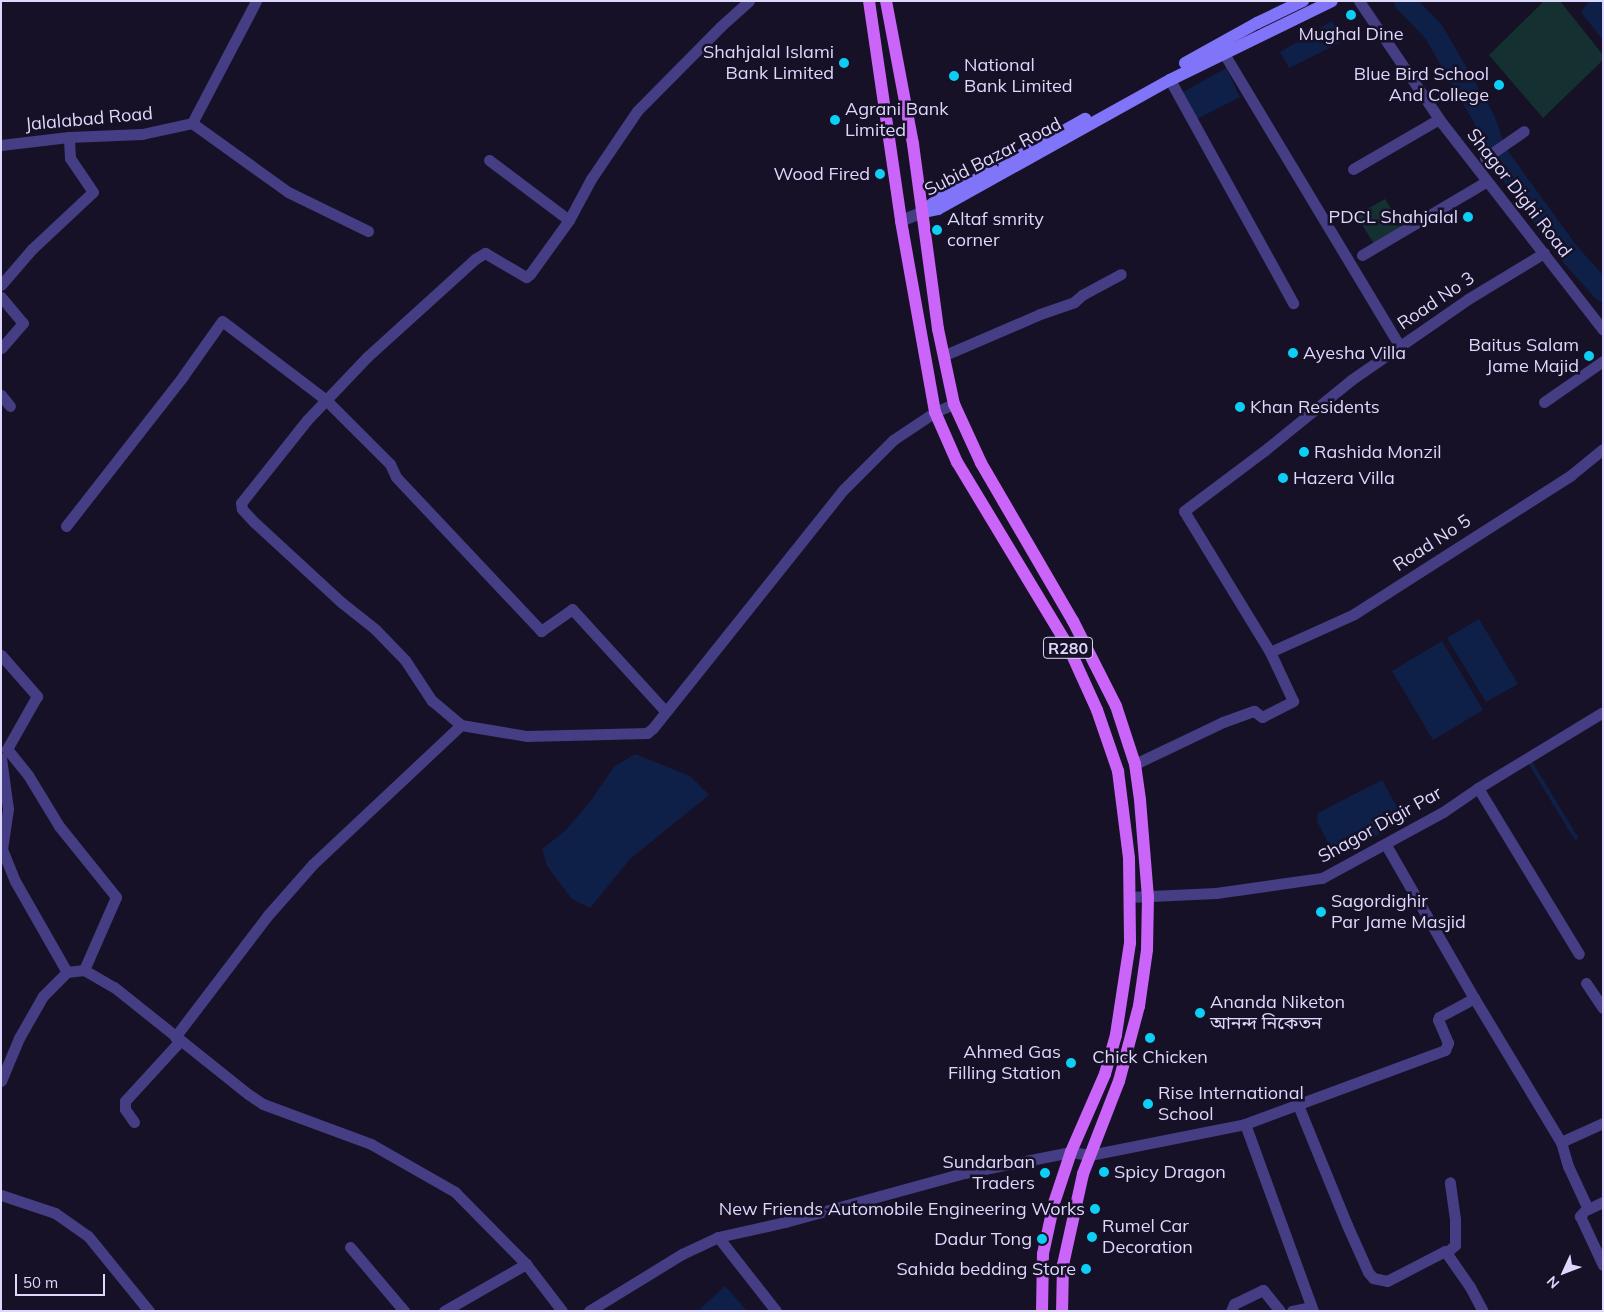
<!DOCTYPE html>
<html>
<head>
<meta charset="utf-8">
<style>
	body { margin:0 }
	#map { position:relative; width:1604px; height:1312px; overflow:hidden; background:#161127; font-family:Mulish,"Noto Sans Bengali",sans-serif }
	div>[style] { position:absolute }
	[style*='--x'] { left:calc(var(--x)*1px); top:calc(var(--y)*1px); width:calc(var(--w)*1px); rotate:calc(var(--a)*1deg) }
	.green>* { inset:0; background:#143031 }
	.water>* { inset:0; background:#0f2048 }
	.stream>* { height:4px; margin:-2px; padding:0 2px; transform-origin:2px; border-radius:2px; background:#0f2048 }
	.river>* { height:21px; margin:-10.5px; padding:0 10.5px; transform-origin:10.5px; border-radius:10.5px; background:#0f2048 }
	.minor>* { height:11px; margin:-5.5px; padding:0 5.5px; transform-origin:5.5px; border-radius:5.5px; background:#453e84 }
	.tertiary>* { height:12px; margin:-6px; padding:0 6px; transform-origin:6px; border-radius:6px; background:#453e84 }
	.secondary>* { height:12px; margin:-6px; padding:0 6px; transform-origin:6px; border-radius:6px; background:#8074f9 }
	.primary>* { height:12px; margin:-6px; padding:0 6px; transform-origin:6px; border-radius:6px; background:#cb64f8 }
	.dots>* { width:14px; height:14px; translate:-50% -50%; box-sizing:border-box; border:2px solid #161127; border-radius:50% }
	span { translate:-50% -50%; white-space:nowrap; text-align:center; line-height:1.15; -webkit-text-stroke:5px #161127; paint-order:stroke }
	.shield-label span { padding:1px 4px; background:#161127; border:1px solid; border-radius:4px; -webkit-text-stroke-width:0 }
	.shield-label { font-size:16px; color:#dfd8fd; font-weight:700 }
	.poi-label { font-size:18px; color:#dfd8fd }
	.right { translate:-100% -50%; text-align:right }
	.left { translate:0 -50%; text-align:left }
	.street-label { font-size:18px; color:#dfd8fd }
	.frame { position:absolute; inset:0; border:2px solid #dfd8fd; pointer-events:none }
	.north { position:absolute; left:1539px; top:1247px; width:50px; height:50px; -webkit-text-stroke:4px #161127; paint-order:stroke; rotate:227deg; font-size:14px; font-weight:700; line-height:20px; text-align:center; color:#dfd8fd }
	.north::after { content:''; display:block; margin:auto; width:18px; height:22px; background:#dfd8fd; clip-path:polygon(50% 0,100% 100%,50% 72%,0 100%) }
	.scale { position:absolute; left:15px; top:1274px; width:90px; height:22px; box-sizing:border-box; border:2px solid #dfd8fd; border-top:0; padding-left:6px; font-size:15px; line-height:18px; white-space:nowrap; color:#dfd8fd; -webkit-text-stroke:4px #161127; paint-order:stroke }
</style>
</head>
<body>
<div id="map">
	<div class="green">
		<i style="clip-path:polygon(1544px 1px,1560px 1px,1603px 55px,1603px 60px,1543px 118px,1489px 55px)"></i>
		<i style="clip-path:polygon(1385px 199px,1403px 228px,1374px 244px,1356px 215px)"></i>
	</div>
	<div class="water">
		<i style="clip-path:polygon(1589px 1px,1603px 1px,1603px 40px,1581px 12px)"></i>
		<i style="clip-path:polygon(1332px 21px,1343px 41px,1289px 68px,1280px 52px)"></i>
		<i style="clip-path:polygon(1226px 68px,1240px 97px,1197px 119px,1183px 92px)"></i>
		<i style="clip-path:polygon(1479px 619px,1518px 684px,1486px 702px,1447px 638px)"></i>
		<i style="clip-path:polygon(1442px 641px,1483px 710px,1433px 740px,1392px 671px)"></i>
		<i style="clip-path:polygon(635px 754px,690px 776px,709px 795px,630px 859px,590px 908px,572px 899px,547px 866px,542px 849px,565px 831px,589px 803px,614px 767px)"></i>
		<i style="clip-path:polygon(1382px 780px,1402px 816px,1391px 827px,1370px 840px,1334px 855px,1317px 821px,1318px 813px)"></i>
		<i style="clip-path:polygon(725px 1286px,747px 1311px,698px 1311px)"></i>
	</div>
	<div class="stream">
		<i style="--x:1528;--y:759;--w:92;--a:58.7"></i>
	</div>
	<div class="river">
		<i style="--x:1404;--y:1;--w:42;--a:46"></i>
		<i style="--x:1433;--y:31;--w:102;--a:59.9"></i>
		<i style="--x:1484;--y:119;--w:37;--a:70"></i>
		<i style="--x:1497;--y:154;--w:121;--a:54.1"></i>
		<i style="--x:1568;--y:252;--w:52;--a:48.1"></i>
	</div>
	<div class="minor">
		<i style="--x:1359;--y:1;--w:148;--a:55.8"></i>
		<i style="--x:1442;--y:123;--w:262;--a:52.1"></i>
		<i style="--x:1223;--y:52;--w:343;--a:59"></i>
		<i style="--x:1170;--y:80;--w:255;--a:61.1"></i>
		<i style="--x:192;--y:123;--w:118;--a:35.7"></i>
		<i style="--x:288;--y:192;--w:89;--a:26"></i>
		<i style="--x:1;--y:145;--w:68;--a:-6.7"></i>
		<i style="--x:69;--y:137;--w:73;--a:-2.4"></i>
		<i style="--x:142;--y:134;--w:51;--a:-12.4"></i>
		<i style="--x:192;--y:123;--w:138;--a:-62.3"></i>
		<i style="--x:1485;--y:158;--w:47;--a:-34.7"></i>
		<i style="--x:489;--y:160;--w:100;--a:36.9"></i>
		<i style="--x:1353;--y:169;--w:99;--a:-30.2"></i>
		<i style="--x:1362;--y:255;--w:145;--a:-30.6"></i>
		<i style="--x:1;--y:285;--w:48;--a:-49.3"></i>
		<i style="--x:32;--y:249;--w:83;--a:-43.1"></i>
		<i style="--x:93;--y:192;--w:41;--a:-124.1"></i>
		<i style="--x:70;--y:158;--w:21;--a:-93"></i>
		<i style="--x:1;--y:297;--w:34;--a:50"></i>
		<i style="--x:23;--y:323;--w:33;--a:131"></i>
		<i style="--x:945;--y:355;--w:103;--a:-23.3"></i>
		<i style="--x:1040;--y:314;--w:36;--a:-19"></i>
		<i style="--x:1074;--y:302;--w:11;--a:-41"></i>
		<i style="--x:1082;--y:295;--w:44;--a:-28.3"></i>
		<i style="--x:1;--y:395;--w:14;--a:51"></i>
		<i style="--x:1544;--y:402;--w:72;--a:-34.8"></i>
		<i style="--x:66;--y:526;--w:190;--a:-52"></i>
		<i style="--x:183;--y:376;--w:67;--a:-54.7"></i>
		<i style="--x:222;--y:321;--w:131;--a:37.2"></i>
		<i style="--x:326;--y:400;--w:91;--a:45"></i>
		<i style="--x:390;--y:464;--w:14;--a:65"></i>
		<i style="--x:396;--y:477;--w:212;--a:46.7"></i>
		<i style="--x:541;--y:631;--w:38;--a:-35"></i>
		<i style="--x:572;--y:609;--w:139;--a:47.6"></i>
		<i style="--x:1270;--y:652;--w:92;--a:-24.3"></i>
		<i style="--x:1354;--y:614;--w:258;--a:-32.6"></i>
		<i style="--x:1571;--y:475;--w:41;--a:-39.1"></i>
		<i style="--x:1;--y:655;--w:55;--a:48.7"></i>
		<i style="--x:37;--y:696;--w:61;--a:119.5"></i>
		<i style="--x:7;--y:749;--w:33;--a:51"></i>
		<i style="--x:28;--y:775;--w:60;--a:58.7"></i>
		<i style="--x:59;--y:826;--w:91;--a:51.2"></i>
		<i style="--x:116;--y:897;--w:80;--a:113.7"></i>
		<i style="--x:461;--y:725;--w:38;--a:-140"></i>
		<i style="--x:432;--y:701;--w:49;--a:-123.4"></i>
		<i style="--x:405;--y:660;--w:43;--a:-134.1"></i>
		<i style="--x:375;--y:629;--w:43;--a:-141.5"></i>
		<i style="--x:341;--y:602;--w:118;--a:-137.4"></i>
		<i style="--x:254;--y:522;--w:18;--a:-133"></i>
		<i style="--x:242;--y:509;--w:6;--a:-99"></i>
		<i style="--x:241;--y:503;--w:106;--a:-51.5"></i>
		<i style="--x:307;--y:420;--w:87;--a:-46.4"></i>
		<i style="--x:367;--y:357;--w:146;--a:-42.2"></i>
		<i style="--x:475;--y:259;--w:12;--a:-31"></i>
		<i style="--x:485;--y:253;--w:48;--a:30.3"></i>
		<i style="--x:526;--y:277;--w:5;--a:-37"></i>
		<i style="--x:530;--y:274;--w:67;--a:-54.2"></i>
		<i style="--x:569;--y:220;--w:47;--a:-61.8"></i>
		<i style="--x:591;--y:179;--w:82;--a:-55.9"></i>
		<i style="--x:637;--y:111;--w:118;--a:-45.3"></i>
		<i style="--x:720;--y:27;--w:39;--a:-42"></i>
		<i style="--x:1;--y:758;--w:51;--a:82.2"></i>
		<i style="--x:8;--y:809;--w:40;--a:98.5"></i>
		<i style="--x:2;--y:849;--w:35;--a:68"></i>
		<i style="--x:15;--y:881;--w:105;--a:60.3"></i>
		<i style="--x:1135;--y:764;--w:98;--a:-25.5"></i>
		<i style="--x:1223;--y:722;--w:33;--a:-20"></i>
		<i style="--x:1254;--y:711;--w:10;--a:37"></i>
		<i style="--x:1262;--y:717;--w:35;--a:-27"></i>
		<i style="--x:1293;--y:701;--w:54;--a:-115.1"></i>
		<i style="--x:1270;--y:652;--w:165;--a:-121.4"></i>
		<i style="--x:1184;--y:511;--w:100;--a:-36.9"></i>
		<i style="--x:1264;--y:451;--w:112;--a:-39.2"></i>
		<i style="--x:1351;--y:380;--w:142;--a:-34.7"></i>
		<i style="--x:1468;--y:299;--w:89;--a:-31.2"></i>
		<i style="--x:1478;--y:788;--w:194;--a:58.7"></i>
		<i style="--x:1386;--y:845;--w:177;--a:60.1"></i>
		<i style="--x:1474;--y:998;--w:168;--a:58.9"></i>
		<i style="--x:1561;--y:1142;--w:25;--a:74"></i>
		<i style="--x:1568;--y:1166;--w:47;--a:65.1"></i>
		<i style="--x:1588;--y:1209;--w:17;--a:-25"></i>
		<i style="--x:1129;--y:897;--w:87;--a:-2.6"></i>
		<i style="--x:1216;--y:893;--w:107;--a:-8.1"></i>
		<i style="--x:1322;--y:878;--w:138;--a:-28.6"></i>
		<i style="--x:1443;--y:812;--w:42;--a:-34.4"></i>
		<i style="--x:1478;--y:788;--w:146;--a:-31.3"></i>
		<i style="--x:1586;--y:983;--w:30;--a:56"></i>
		<i style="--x:175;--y:1037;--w:153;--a:-52.7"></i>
		<i style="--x:268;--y:915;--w:68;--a:-48.6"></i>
		<i style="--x:313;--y:864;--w:203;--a:-43.2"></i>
		<i style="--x:461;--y:725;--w:67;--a:9.5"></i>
		<i style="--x:527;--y:736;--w:120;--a:-1.4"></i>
		<i style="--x:647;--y:733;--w:8;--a:-40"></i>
		<i style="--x:653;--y:728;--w:305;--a:-51.4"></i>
		<i style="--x:843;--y:490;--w:71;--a:-45"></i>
		<i style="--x:893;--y:440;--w:50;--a:-33.7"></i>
		<i style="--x:935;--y:412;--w:21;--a:-23"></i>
		<i style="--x:1;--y:1081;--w:47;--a:-67.3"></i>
		<i style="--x:19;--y:1038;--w:48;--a:-60.3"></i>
		<i style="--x:43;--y:996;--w:34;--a:-45"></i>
		<i style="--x:67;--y:972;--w:17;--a:-7"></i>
		<i style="--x:84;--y:970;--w:34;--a:30"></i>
		<i style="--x:114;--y:987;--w:171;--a:38.6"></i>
		<i style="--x:248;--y:1094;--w:18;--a:34"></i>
		<i style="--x:263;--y:1104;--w:115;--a:20.3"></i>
		<i style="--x:371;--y:1144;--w:97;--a:29.7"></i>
		<i style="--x:455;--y:1192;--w:101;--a:45.4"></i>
		<i style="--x:526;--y:1264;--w:59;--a:52.5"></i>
		<i style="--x:1298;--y:1105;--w:130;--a:67.8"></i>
		<i style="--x:1347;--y:1225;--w:51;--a:65.9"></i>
		<i style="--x:1368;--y:1272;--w:8;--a:50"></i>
		<i style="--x:1373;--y:1278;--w:14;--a:12"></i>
		<i style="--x:1387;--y:1281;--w:65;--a:-27.3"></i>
		<i style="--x:1445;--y:1251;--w:44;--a:55.2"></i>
		<i style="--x:1470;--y:1287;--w:27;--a:62"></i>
		<i style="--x:134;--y:1122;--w:16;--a:-125"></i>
		<i style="--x:125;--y:1109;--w:8;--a:-90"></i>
		<i style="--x:125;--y:1101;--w:81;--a:-47.5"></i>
		<i style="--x:1245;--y:1124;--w:199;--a:70"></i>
		<i style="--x:1561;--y:1142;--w:46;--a:-24.3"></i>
		<i style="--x:1;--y:1195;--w:57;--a:18.4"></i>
		<i style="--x:55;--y:1213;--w:40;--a:34.9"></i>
		<i style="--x:88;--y:1236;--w:97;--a:50.9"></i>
		<i style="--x:1587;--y:1208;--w:11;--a:131"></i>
		<i style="--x:1580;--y:1216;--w:54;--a:64.9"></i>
		<i style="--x:718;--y:1237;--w:94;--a:51.9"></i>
		<i style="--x:350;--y:1247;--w:84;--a:49.8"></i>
		<i style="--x:1446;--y:1253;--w:12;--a:-42"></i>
		<i style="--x:1455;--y:1245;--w:26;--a:-90"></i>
		<i style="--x:1455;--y:1219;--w:37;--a:-98"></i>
		<i style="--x:444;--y:1311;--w:95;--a:-29.8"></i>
		<i style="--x:589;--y:1311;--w:109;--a:-31.5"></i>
		<i style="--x:682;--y:1254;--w:40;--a:-25"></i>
		<i style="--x:718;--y:1237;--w:69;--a:-12.6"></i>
		<i style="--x:785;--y:1222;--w:186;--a:-15.3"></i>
		<i style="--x:964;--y:1173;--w:109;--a:-11.1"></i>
		<i style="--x:1071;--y:1152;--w:19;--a:9"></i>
		<i style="--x:1090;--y:1155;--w:158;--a:-11.3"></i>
		<i style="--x:1245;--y:1124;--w:213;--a:-20.3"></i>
		<i style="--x:1445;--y:1050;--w:8;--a:-67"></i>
		<i style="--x:1448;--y:1043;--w:25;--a:-113"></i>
		<i style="--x:1438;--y:1020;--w:3;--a:-72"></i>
		<i style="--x:1439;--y:1017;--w:40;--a:-28"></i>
		<i style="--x:1231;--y:1311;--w:8;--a:-67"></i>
		<i style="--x:1234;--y:1304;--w:32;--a:-26"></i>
		<i style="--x:1263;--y:1290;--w:27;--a:51"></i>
		<i style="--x:1292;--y:1311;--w:19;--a:-12"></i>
	</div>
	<div class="tertiary">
		<i style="--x:901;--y:221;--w:24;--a:-22"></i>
	</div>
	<div class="secondary">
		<i style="--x:1185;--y:63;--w:82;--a:-29.1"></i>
		<i style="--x:1257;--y:23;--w:51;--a:-25.6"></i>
		<i style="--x:924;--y:210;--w:20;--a:-37"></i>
		<i style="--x:940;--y:198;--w:68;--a:-27.3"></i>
		<i style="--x:1000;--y:167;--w:98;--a:-29.5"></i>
		<i style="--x:923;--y:212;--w:15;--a:-11"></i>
		<i style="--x:938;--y:209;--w:265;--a:-29.1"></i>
		<i style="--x:1170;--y:80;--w:180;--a:-26"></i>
	</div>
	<div class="primary">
		<i style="--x:869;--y:1;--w:222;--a:81.7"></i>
		<i style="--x:901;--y:221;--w:194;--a:79.9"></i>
		<i style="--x:935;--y:412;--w:55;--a:66.3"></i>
		<i style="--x:957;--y:462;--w:215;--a:58.9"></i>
		<i style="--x:1068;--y:646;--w:70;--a:65.6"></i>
		<i style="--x:1097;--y:710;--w:65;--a:71"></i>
		<i style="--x:1118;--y:771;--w:88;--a:82.8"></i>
		<i style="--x:1129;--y:858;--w:85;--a:89.3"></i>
		<i style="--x:1130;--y:943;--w:93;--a:98.7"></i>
		<i style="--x:1116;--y:1035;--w:41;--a:105.8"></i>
		<i style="--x:1105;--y:1074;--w:85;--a:113.6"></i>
		<i style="--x:1071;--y:1152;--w:54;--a:108.4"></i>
		<i style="--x:1054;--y:1203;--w:52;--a:102.2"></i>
		<i style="--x:1043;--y:1254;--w:57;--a:91"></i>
		<i style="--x:886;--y:1;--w:146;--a:79.3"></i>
		<i style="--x:913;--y:144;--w:187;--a:82.3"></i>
		<i style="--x:938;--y:329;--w:77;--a:78"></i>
		<i style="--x:954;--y:404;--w:65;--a:65.4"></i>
		<i style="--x:981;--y:463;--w:183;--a:59.8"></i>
		<i style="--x:1073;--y:621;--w:95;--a:63.2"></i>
		<i style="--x:1116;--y:706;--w:61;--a:71.9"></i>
		<i style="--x:1135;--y:764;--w:36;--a:82"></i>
		<i style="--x:1140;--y:800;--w:97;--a:85.3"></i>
		<i style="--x:1148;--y:897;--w:53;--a:91.1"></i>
		<i style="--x:1147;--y:950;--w:57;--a:98.1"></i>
		<i style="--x:1139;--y:1006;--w:78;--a:104.9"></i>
		<i style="--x:1119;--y:1081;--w:100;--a:111.2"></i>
		<i style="--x:1083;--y:1174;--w:93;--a:102.4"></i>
		<i style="--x:1063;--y:1265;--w:46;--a:91.2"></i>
	</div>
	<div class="dots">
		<i style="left:1351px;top:15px;background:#0dcef4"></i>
		<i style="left:844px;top:63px;background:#0dcef4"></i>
		<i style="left:954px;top:76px;background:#0dcef4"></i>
		<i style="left:1499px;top:85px;background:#0dcef4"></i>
		<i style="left:835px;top:120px;background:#0dcef4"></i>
		<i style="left:880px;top:174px;background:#0dcef4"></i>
		<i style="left:1468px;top:217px;background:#0dcef4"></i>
		<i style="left:937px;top:230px;background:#0dcef4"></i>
		<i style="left:1293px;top:353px;background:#0dcef4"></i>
		<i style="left:1589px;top:356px;background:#0dcef4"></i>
		<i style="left:1240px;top:407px;background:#0dcef4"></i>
		<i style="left:1304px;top:452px;background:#0dcef4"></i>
		<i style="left:1283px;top:478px;background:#0dcef4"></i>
		<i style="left:1321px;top:912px;background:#0dcef4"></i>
		<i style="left:1200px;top:1013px;background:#0dcef4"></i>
		<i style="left:1150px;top:1038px;background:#0dcef4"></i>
		<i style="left:1071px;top:1063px;background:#0dcef4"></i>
		<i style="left:1148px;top:1104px;background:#0dcef4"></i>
		<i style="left:1104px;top:1172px;background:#0dcef4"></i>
		<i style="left:1045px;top:1173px;background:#0dcef4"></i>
		<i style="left:1095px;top:1209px;background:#0dcef4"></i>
		<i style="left:1092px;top:1237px;background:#0dcef4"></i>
		<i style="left:1042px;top:1239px;background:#0dcef4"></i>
		<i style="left:1086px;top:1269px;background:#0dcef4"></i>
	</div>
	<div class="shield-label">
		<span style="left:1068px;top:648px">R280</span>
	</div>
	<div class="poi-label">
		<span style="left:1351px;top:34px">Mughal Dine</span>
		<span class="right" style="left:834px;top:63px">Shahjalal Islami<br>Bank Limited</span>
		<span class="left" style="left:964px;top:76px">National<br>Bank Limited</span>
		<span class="right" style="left:1489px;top:85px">Blue Bird School<br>And College</span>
		<span class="left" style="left:845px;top:120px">Agrani Bank<br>Limited</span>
		<span class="right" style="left:870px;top:174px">Wood Fired</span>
		<span class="right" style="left:1458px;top:217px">PDCL Shahjalal</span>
		<span class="left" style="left:947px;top:230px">Altaf smrity<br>corner</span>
		<span class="right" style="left:1579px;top:356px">Baitus Salam<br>Jame Majid</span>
		<span class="left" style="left:1303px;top:353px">Ayesha Villa</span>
		<span class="left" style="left:1250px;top:407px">Khan Residents</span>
		<span class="left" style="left:1314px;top:452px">Rashida Monzil</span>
		<span class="left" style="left:1293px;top:478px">Hazera Villa</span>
		<span class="left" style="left:1331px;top:912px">Sagordighir<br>Par Jame Masjid</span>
		<span class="left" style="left:1210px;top:1013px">Ananda Niketon<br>আনন্দ নিকেতন</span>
		<span class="right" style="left:1061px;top:1063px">Ahmed Gas<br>Filling Station</span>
		<span style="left:1150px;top:1057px">Chick Chicken</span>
		<span class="left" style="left:1158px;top:1104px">Rise International<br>School</span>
		<span class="right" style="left:1035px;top:1173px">Sundarban<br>Traders</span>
		<span class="left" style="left:1114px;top:1172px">Spicy Dragon</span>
		<span class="right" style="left:1085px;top:1209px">New Friends Automobile Engineering Works</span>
		<span class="left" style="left:1102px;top:1237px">Rumel Car<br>Decoration</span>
		<span class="right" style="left:1032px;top:1239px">Dadur Tong</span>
		<span class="right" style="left:1076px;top:1269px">Sahida bedding Store</span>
	</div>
	<div class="street-label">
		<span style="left:89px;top:119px;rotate:-5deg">Jalalabad Road</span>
		<span style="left:993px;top:157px;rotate:-27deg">Subid Bazar Road</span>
		<span style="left:1519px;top:193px;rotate:52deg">Shagor Dighi Road</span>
		<span style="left:1436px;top:301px;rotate:-34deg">Road No 3</span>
		<span style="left:1432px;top:543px;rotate:-33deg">Road No 5</span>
		<span style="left:1380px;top:825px;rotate:-29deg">Shagor Digir Par</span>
	</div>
	<div class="frame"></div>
	<div class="north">N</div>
	<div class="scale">50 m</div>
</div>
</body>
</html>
